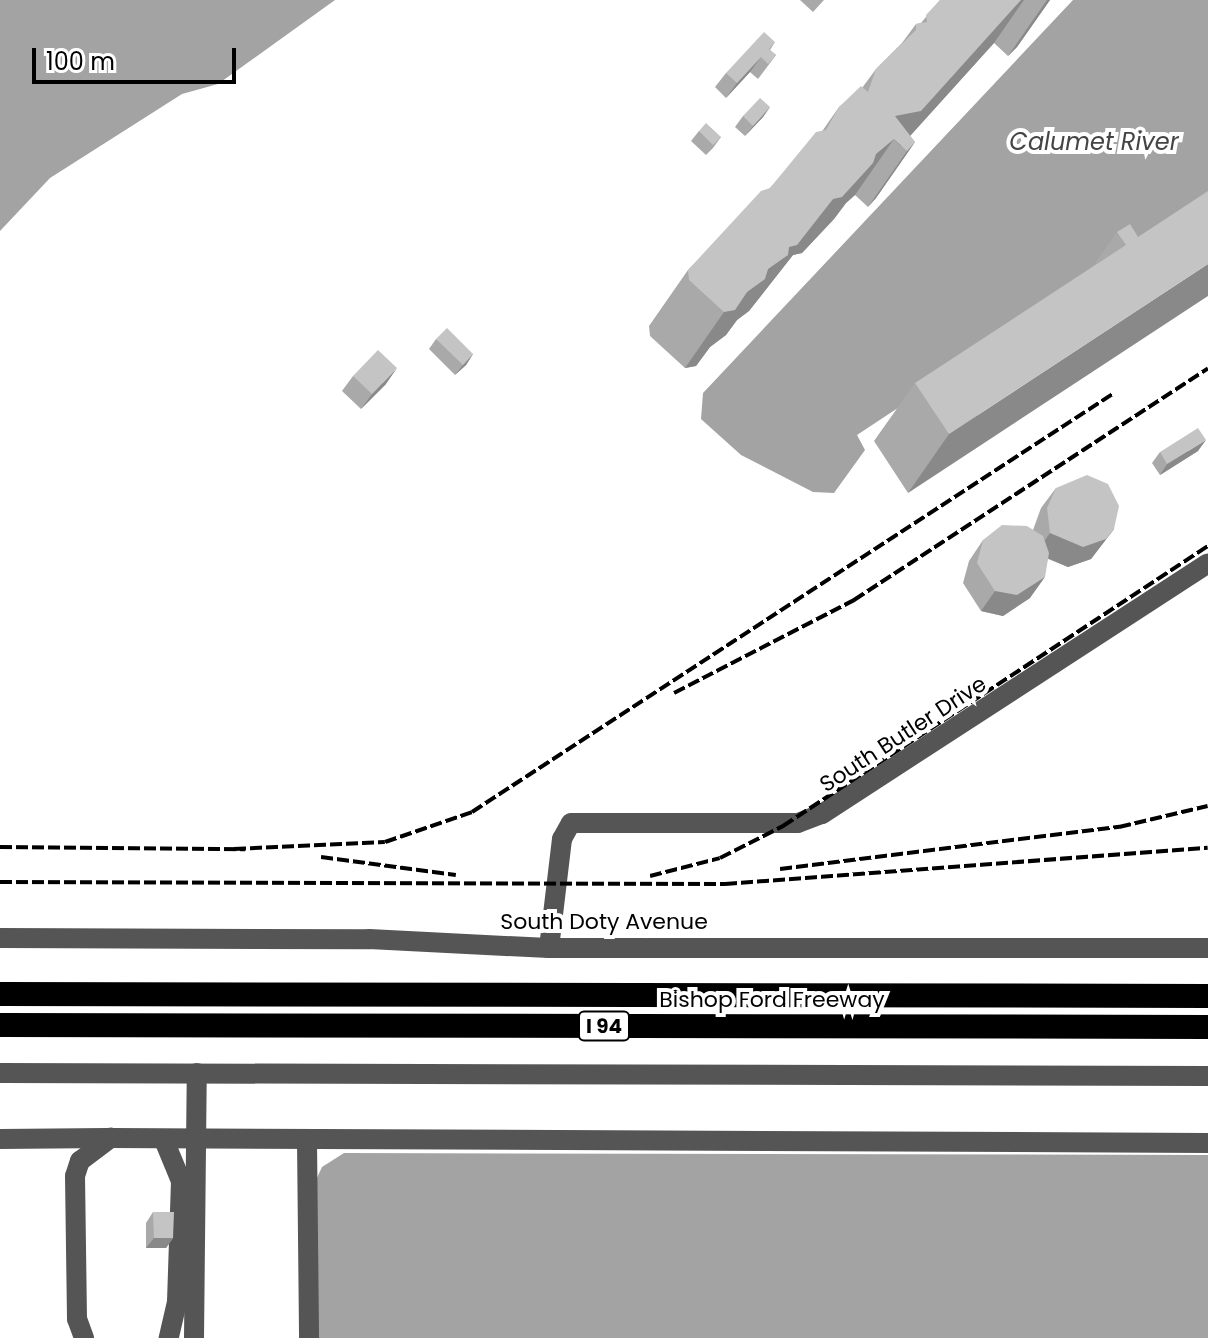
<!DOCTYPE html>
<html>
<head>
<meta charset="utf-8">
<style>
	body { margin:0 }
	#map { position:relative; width:1208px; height:1338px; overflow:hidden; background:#fff; font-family:Poppins,sans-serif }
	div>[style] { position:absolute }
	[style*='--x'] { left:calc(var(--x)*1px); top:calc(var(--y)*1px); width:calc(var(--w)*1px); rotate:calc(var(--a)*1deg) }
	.water>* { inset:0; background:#a3a3a3 }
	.minor>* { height:20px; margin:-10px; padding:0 10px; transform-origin:10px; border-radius:10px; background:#555 }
	.highway>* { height:24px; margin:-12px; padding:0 12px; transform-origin:12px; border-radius:12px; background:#000 }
	.rail>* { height:4px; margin-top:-2px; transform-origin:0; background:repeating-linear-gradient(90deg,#000 0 12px,transparent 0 16px) }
	.wall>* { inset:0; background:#a9a9a9 }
	.shaded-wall>* { inset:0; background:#898989 }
	.building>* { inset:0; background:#c4c4c4 }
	span { translate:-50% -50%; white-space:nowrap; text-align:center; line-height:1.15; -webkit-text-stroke:8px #fff; paint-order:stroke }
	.shield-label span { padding:2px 6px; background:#fff; border:2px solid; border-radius:6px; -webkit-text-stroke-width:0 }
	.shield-label { font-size:20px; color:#000; font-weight:700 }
	.street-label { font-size:22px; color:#000 }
	.water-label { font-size:24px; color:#444; font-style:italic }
	.scale { position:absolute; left:32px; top:48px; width:204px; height:36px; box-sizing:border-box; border:4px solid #000; border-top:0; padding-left:10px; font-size:24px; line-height:28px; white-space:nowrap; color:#000; -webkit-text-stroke:6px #fff; paint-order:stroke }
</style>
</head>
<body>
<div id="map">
	<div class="water">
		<i style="clip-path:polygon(0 0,335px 0,218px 84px,182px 94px,50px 178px,0 231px)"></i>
		<i style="clip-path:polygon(1073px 0,1208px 0,1208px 203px,857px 435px,865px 450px,834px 493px,813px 492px,741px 455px,701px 419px,703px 393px)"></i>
		<i style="clip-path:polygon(344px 1153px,1208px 1155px,1208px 1338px,316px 1338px,316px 1180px,322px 1167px)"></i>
	</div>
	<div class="minor">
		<i style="--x:0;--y:938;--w:369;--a:0.2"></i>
		<i style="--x:369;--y:939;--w:180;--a:2.9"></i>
		<i style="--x:549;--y:948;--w:659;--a:0"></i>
		<i style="--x:549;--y:948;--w:110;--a:-83.2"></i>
		<i style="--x:562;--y:839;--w:18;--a:-61"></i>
		<i style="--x:571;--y:823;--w:227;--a:0"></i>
		<i style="--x:798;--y:823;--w:26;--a:-21"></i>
		<i style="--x:822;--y:814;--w:460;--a:-33"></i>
		<i style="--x:0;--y:1073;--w:1208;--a:0.14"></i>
		<i style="--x:0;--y:1139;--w:107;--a:-0.5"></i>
		<i style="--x:164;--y:1140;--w:44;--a:67.5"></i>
		<i style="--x:181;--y:1181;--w:121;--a:91.9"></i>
		<i style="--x:177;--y:1302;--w:37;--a:103"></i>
		<i style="--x:307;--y:1141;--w:197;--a:89.4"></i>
		<i style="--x:84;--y:1338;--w:20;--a:-110"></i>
		<i style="--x:77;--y:1319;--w:143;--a:-90.8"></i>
		<i style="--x:75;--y:1176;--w:16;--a:-72"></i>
		<i style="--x:80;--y:1161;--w:39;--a:-37"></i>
		<i style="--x:111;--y:1138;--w:1097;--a:0.26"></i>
		<i style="--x:194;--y:1338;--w:265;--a:-89.4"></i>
	</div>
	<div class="highway">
		<i style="--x:0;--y:994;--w:1208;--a:0.09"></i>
		<i style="--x:0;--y:1025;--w:1208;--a:0.09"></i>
	</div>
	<div class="rail">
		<i style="--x:674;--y:693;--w:203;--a:-27.3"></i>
		<i style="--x:854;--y:600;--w:423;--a:-33.2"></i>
		<i style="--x:0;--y:847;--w:245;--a:0.5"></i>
		<i style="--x:234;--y:849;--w:151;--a:-2.7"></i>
		<i style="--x:385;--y:842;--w:92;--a:-19"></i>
		<i style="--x:472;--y:812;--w:767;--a:-33.13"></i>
		<i style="--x:321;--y:857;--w:136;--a:7.6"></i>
		<i style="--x:780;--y:869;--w:342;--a:-7.1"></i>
		<i style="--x:1119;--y:827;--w:91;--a:-13.3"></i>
		<i style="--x:650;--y:876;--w:72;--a:-14.4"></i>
		<i style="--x:720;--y:858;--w:71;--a:-26.9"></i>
		<i style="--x:783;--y:826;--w:509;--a:-33.38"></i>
		<i style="--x:0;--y:882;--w:725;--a:0.16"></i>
		<i style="--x:725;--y:884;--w:484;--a:-4.3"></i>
	</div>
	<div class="wall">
		<i style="clip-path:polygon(800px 0,824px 0,813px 12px)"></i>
		<i style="clip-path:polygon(940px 0,1050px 0,1017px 47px,1008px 56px,994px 43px,910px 136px,915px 142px,876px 198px,868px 207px,855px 195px,846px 203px,834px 219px,802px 253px,793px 255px,749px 311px,737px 320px,726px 335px,710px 347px,696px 366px,685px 368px,650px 336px,649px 326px,688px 270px,770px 188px,823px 130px,839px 107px,862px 88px,876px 69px,902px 43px,916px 24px,921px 23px)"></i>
		<i style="clip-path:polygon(775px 42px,770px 50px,776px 55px,758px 79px,750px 72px,726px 98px,715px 87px,726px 73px)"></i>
		<i style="clip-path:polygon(770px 107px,763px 117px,745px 136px,735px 127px,743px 116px)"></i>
		<i style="clip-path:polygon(699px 131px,721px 137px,713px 148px,706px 155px,691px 141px)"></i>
		<i style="clip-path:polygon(1117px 232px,1138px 237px,908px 493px,874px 441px,915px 383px,1093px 266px)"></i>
		<i style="clip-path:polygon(436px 339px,473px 354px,466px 365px,455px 375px,429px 349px)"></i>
		<i style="clip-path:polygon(353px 376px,386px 384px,361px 409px,342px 391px)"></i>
		<i style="clip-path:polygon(1198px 451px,1160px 475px,1152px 463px,1160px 452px)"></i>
		<i style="clip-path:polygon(1056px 488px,1114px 529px,1091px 559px,1068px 567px,1048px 559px,1030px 598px,1003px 616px,981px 611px,963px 583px,969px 561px,983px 540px,1033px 530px,1041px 508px)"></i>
		<i style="clip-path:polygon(153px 1212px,173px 1238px,166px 1248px,146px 1248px,146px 1223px)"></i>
	</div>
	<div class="shaded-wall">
		<i style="clip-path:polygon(1021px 0,1024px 0,994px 43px,901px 146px,894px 139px,855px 195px,846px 203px,834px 219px,802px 253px,793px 255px,749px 311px,737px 320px,726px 335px,710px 347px,696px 366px,685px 368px,724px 312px,747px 292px,833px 199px,895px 116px)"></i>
		<i style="clip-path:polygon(1047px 0,1050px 0,1017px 47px,1008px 56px)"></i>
		<i style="clip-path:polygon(761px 57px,750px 72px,726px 98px,737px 83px)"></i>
		<i style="clip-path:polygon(770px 107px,763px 117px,745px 136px,753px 126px)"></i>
		<i style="clip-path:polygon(915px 142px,876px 198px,868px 207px,907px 151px)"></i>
		<i style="clip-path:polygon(1208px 264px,1208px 296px,908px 493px,949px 434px)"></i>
		<i style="clip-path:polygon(473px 354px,466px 365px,455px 375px,463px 365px)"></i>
		<i style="clip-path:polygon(397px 368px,386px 384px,361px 409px,372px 394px)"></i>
		<i style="clip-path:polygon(1206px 440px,1198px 451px,1160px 475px,1167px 464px)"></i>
		<i style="clip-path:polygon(1114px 529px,1091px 559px,1068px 567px,1036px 553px,1050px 533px)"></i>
		<i style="clip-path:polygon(1045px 577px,1030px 598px,1003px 616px,981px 611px,995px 591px)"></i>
		<i style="clip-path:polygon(154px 1238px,173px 1238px,166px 1248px,146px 1248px)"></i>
	</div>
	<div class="building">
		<i style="clip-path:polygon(940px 0,1021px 0,921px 111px,895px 116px,915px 142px,907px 151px,894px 139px,876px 154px,873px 163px,842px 197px,833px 199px,797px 245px,789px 247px,788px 255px,768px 269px,765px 279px,747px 292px,735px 310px,724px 312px,689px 280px,688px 270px,761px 191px,770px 188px,816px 132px,826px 130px,839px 107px,861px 86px,868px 92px,876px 69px,916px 30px,916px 24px,927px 22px,926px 15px)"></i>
		<i style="clip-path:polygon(764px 32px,775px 42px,769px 49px,776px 55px,768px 64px,761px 57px,737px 83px,726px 73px)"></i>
		<i style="clip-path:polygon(760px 98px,770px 107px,753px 126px,743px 116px)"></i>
		<i style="clip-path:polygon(706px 123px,721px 137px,713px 145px,699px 131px)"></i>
		<i style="clip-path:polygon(1208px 191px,1208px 264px,949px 434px,915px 383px,1126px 245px,1117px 232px,1130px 224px,1138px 237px)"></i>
		<i style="clip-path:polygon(447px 328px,473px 354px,463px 365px,436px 339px)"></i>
		<i style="clip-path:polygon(378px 350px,397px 368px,372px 394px,353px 376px)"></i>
		<i style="clip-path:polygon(1198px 428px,1206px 440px,1167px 464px,1160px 452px)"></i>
		<i style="clip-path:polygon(1087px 475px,1108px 484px,1119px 506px,1114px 529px,1106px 539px,1083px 547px,1050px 533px,1047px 508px,1056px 488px)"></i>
		<i style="clip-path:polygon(1002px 525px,1027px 526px,1043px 536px,1049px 553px,1045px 577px,1017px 595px,995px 591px,977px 563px,983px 540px)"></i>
		<i style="clip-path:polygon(153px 1212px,174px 1212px,173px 1238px,154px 1238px)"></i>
	</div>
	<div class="shield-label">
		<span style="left:604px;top:1026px">I 94</span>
	</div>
	<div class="street-label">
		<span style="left:903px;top:734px;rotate:-33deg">South Butler Drive</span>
		<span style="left:604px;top:922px">South Doty Avenue</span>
		<span style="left:772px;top:1000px">Bishop Ford Freeway</span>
	</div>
	<div class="water-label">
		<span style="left:1094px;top:142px">Calumet River</span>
	</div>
	<div class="scale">100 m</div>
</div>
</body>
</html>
